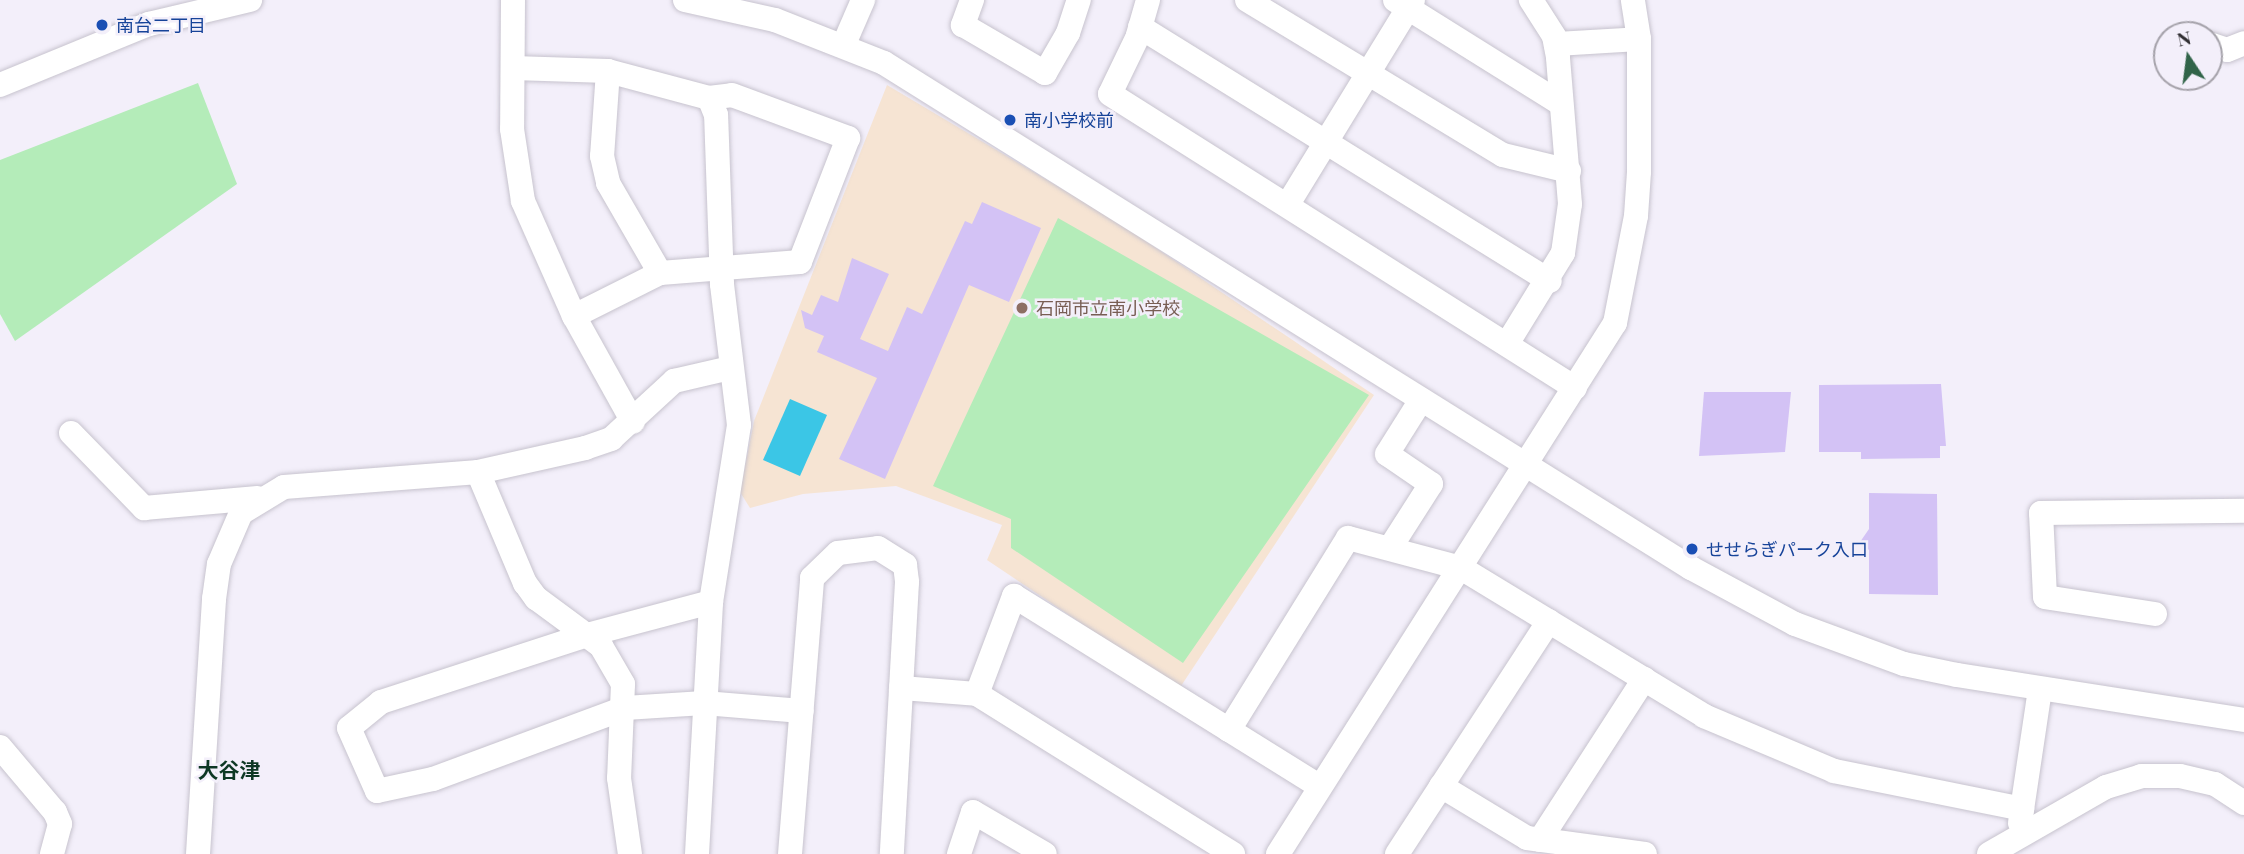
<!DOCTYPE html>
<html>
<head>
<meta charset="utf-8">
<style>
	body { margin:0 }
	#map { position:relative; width:2244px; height:854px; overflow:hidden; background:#f3effa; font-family:"Playfair Display","Noto Sans JP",serif }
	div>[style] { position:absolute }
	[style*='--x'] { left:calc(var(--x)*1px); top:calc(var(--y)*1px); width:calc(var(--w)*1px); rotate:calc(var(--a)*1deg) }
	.education>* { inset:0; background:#f6e4d3 }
	.green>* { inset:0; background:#b4ecb9 }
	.water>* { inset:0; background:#3bc6e6 }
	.building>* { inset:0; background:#d3c2f5 }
	.roads { filter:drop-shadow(0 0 2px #c7c3ce) drop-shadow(0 0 2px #c7c3ce) }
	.minor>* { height:24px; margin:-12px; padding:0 12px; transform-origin:12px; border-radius:12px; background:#fff }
	.dots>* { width:19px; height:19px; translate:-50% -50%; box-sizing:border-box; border:4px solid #f3effa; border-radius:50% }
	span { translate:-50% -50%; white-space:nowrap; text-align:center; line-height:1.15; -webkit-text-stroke:5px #f3effa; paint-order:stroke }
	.transit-label { font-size:18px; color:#164399 }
	.left { translate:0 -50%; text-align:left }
	.education-label { font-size:18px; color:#785e54 }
	.quarter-label { font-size:21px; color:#0e3824; font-weight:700 }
	.north { position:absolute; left:2153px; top:21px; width:70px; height:70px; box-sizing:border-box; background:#f3effa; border:2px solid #a5a2aa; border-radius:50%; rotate:347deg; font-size:19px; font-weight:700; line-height:28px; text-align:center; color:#302e32 }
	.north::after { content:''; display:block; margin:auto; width:24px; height:32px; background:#316449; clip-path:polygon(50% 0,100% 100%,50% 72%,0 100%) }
</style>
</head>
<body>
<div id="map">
	<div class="education">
		<i style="clip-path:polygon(887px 85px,1116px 221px,1374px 395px,1179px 689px,987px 560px,1002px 525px,896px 486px,803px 494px,750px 508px,740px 492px,754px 421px)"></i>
	</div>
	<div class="green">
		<i style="clip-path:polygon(198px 83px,237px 184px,15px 341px,0 314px,0 160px)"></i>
		<i style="clip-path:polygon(1058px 218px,1369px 395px,1183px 663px,1011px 548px,1011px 519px,933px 486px)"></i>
	</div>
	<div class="water">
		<i style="clip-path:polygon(790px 399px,827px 415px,800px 476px,763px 460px)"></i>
	</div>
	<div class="building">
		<i style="clip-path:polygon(982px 202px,1041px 228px,1009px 302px,969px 285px,885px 479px,839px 459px,877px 378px,817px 352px,824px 336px,805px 328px,801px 310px,812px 315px,821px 295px,838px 302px,852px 258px,889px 274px,860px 339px,888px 351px,907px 307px,922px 314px,965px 221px,972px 224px)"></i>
		<i style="clip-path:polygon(1941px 384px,1946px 446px,1940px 446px,1940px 458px,1861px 459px,1861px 452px,1819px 452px,1819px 385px)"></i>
		<i style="clip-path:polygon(1704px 392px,1791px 392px,1785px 452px,1699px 456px)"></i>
		<i style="clip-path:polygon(1869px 493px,1937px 494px,1938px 595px,1869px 594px,1869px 550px,1860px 542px,1869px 529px)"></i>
	</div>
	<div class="roads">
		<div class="minor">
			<i style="--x:513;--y:0;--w:129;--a:90.4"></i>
			<i style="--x:512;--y:129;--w:73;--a:81.3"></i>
			<i style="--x:523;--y:201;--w:126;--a:66.1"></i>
			<i style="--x:574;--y:316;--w:121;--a:60.9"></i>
			<i style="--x:685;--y:0;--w:92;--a:12.5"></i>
			<i style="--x:775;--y:20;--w:117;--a:21.5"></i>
			<i style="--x:884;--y:63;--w:952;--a:32.04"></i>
			<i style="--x:1691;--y:568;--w:118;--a:28.3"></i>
			<i style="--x:1795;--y:624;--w:116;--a:20.2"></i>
			<i style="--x:1904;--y:664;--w:54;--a:11.7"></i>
			<i style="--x:1957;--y:675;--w:291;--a:8.9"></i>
			<i style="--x:972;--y:0;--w:27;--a:110"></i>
			<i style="--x:963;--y:25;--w:95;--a:30.3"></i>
			<i style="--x:1045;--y:73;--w:46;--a:-60.1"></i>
			<i style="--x:1068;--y:33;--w:35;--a:-72"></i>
			<i style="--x:1148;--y:0;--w:37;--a:106"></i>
			<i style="--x:1138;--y:36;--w:64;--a:115.8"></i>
			<i style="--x:1110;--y:94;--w:550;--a:32.3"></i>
			<i style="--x:1247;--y:0;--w:299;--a:31.2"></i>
			<i style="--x:1503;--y:155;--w:68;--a:13.6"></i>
			<i style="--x:1395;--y:0;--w:195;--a:32"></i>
			<i style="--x:1140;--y:27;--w:482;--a:31.8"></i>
			<i style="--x:844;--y:44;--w:48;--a:-66.6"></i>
			<i style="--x:1556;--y:44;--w:83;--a:-3.4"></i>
			<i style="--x:2209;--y:44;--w:19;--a:18"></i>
			<i style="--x:2227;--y:50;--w:18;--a:-22"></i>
			<i style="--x:513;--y:68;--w:95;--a:1.8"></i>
			<i style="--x:608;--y:71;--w:105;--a:15"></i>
			<i style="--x:709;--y:98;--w:23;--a:-7"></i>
			<i style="--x:732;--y:95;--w:124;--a:20.3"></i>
			<i style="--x:848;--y:138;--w:133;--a:111.2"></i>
			<i style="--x:800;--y:262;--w:140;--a:175.5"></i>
			<i style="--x:660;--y:273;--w:96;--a:153.4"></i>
			<i style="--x:608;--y:71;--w:85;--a:94"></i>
			<i style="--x:602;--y:156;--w:28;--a:77"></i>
			<i style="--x:608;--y:183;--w:104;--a:60"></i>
			<i style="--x:0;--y:85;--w:161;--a:-22.3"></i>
			<i style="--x:149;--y:24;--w:104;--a:-13.4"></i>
			<i style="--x:1288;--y:204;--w:239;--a:-58.5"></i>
			<i style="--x:1507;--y:344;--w:107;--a:-58.4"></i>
			<i style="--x:1563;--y:253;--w:49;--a:-81.9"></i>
			<i style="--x:1570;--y:204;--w:147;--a:-94.7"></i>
			<i style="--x:1558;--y:57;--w:21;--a:-101"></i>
			<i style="--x:1554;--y:36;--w:43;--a:-122.6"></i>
			<i style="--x:71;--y:433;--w:105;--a:45.8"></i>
			<i style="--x:144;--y:508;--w:114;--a:-5"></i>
			<i style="--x:478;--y:472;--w:121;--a:67.1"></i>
			<i style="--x:525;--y:583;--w:19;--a:54"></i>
			<i style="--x:536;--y:598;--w:81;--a:36.4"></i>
			<i style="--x:601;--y:646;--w:44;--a:59.9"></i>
			<i style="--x:623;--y:684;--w:94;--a:92.4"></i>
			<i style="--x:619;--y:778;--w:77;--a:81.8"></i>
			<i style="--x:1390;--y:548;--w:76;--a:-57.4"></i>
			<i style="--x:1431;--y:484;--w:53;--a:-145.7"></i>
			<i style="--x:1387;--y:454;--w:64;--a:-57.8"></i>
			<i style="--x:711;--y:602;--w:128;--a:165.1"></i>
			<i style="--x:587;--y:635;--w:217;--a:162"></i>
			<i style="--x:381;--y:702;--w:41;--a:140.9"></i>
			<i style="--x:349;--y:728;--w:69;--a:66"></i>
			<i style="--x:377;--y:791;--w:57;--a:-12.1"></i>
			<i style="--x:433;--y:779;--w:205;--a:-20.3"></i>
			<i style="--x:625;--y:708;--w:79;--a:-3.6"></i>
			<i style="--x:704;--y:703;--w:98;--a:4.7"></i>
			<i style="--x:2155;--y:614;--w:111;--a:-171.2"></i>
			<i style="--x:2045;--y:597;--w:84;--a:-92.7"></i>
			<i style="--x:2041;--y:513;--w:203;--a:-0.6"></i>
			<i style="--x:901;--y:688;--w:76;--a:4.5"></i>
			<i style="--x:977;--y:694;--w:302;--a:32"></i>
			<i style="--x:977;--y:694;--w:105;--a:-69.3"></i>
			<i style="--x:1014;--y:596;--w:253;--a:31.9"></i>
			<i style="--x:1229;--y:730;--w:226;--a:-58.2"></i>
			<i style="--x:1348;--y:538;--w:117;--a:14.9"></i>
			<i style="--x:1461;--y:568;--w:285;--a:31.3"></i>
			<i style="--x:1704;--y:716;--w:141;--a:22.9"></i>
			<i style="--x:1834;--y:771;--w:192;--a:11.4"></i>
			<i style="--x:1229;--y:730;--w:106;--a:31.9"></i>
			<i style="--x:0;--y:747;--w:85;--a:49.8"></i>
			<i style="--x:55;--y:812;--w:13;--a:67"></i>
			<i style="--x:60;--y:824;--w:31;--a:105"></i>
			<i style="--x:1441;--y:786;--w:100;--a:31.2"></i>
			<i style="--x:1527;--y:838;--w:119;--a:7.7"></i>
			<i style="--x:2020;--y:823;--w:135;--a:-81.5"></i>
			<i style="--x:1540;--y:840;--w:192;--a:-57.1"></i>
			<i style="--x:198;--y:854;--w:256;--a:-86.4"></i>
			<i style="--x:214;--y:599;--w:35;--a:-82"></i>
			<i style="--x:219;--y:564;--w:56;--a:-66.7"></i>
			<i style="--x:241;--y:513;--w:50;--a:-31.2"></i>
			<i style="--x:284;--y:487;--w:195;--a:-4.4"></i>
			<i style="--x:478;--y:472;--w:110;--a:-12.6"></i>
			<i style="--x:585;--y:448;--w:28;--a:-19"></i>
			<i style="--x:611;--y:439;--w:86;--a:-42.6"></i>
			<i style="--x:674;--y:381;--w:57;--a:-13.1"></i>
			<i style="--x:697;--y:854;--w:252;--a:-86.8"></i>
			<i style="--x:711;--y:602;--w:179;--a:-81"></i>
			<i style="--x:739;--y:425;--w:142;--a:-96.9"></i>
			<i style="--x:722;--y:284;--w:169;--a:-92"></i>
			<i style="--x:716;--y:115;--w:18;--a:-112"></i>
			<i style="--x:790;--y:854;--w:277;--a:-85.4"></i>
			<i style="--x:812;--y:578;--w:36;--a:-44"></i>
			<i style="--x:838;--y:553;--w:40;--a:-7.1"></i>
			<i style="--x:878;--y:548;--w:32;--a:32"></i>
			<i style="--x:905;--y:565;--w:17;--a:83"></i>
			<i style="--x:907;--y:582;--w:272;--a:93.2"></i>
			<i style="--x:959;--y:854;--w:44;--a:-71.6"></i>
			<i style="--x:973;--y:812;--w:83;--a:30.3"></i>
			<i style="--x:1278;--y:854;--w:629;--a:-57.6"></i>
			<i style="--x:1615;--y:323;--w:109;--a:-78.9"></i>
			<i style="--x:1636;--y:216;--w:44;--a:-86.1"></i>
			<i style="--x:1639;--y:172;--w:133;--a:-90"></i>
			<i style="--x:1639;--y:39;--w:39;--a:-99"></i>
			<i style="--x:1397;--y:854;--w:278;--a:-56.9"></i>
			<i style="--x:1989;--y:854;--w:135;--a:-29.8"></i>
			<i style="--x:2106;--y:787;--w:37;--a:-17"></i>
			<i style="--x:2141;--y:776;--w:39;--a:0"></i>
			<i style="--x:2180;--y:776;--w:36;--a:13"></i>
			<i style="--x:2215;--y:784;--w:35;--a:33"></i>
		</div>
	</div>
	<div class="dots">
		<i style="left:102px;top:25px;background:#1a4fb4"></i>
		<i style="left:1010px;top:120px;background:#1a4fb4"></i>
		<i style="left:1022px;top:308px;background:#8d6e63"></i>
		<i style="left:1692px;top:549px;background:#1a4fb4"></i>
	</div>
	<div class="transit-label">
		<span class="left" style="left:116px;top:25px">南台二丁目</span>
		<span class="left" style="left:1024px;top:120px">南小学校前</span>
		<span class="left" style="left:1706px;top:549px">せせらぎパーク入口</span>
	</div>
	<div class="education-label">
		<span class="left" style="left:1036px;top:308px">石岡市立南小学校</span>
	</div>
	<div class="quarter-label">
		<span style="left:229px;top:769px">大谷津</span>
	</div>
	<div class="north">N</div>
</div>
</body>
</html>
